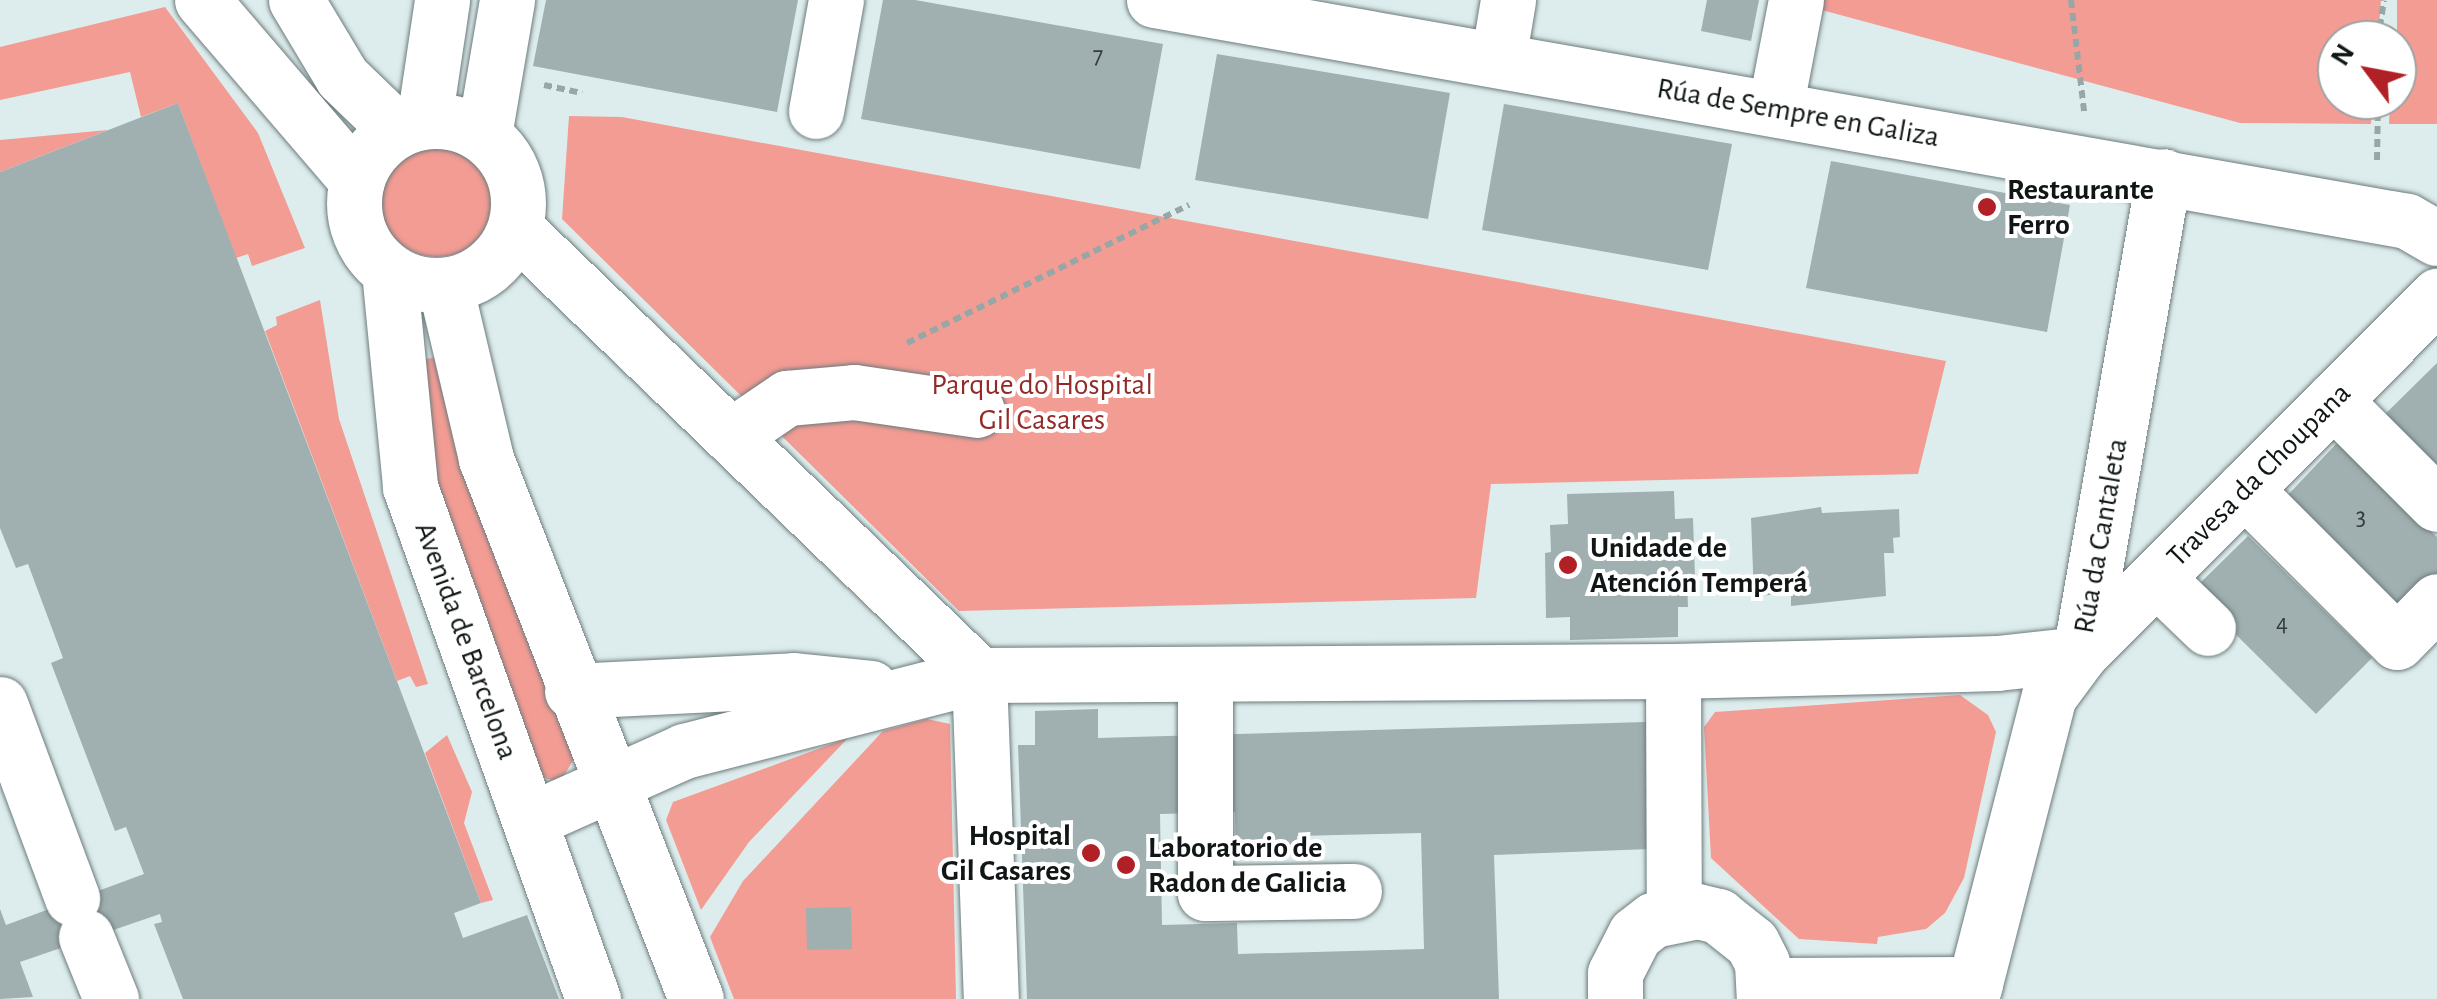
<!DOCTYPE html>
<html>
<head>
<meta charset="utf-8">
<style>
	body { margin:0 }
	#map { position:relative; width:2437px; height:999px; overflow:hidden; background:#ddeded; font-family:"Alegreya Sans",sans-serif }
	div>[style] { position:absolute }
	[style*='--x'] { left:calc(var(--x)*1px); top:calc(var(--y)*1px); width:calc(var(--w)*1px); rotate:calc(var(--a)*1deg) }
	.green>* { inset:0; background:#f39c94 }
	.round { border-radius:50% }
	.building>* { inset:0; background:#a0afb0 }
	.path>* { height:6px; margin-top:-3px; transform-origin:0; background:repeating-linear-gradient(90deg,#99a6a6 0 8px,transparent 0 13px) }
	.roads { filter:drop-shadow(0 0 2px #6d7b7c) drop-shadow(0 0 2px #6d7b7c) }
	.minor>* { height:55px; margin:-27.5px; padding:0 27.5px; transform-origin:27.5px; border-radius:27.5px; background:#fff }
	.minor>.ring { margin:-27.5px; padding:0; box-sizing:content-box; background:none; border:55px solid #fff; border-radius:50% }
	.dots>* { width:28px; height:28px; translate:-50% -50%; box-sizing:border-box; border:5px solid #fff; border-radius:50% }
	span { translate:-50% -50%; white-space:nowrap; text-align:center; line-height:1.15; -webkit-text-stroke:8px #fff; paint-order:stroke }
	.number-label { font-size:25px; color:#343c3c }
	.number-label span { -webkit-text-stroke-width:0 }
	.street-label { font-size:30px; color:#101616 }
	.poi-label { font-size:30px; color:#101616; font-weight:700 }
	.left { translate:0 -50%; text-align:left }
	.right { translate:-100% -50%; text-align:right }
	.park-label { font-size:30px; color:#932a28 }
	.north { position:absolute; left:2317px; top:20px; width:100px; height:100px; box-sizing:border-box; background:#fff; border:2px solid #9fa2a2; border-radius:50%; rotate:302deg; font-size:28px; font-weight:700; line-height:40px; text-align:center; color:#101616 }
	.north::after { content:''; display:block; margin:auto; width:35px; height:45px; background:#b12025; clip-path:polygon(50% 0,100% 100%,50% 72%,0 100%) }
</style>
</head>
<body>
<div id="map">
	<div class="green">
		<i style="clip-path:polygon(1820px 0,2381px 0,2378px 40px,2337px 40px,2337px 100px,2373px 100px,2371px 124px,2240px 123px,1818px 9px)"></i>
		<i style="clip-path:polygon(2397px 0,2437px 0,2437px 124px,2389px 124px,2390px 100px,2397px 100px)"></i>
		<i style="clip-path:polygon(165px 7px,258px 133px,305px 248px,252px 266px,248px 254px,236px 258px,178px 103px,141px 117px,130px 72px,0 100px,0 47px)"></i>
		<i style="clip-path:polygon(569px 116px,622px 117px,1946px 361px,1918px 474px,1491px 484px,1476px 598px,959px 611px,562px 219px)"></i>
		<i style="clip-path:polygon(108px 130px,0 172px,0 140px)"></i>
		<i class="round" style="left:380px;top:143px;width:114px;height:114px"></i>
		<i style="clip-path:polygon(320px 300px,339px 419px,428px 684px,416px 687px,410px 676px,397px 681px,265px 331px,277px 325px,276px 317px)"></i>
		<i style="clip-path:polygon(435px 357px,574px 759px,560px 782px,537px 776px,446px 545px,415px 362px)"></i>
		<i style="clip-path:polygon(1960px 695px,1988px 715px,1996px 732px,1964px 878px,1945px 913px,1926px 929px,1878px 937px,1877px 944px,1799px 939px,1711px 858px,1704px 727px,1715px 712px)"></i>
		<i style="clip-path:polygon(927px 719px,950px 724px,956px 999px,734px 999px,710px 937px,743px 881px,883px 731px)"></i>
		<i style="clip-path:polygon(447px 735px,472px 792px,464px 823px,493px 900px,481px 903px,425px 753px)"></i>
		<i style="clip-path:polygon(848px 738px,749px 842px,701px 910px,666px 820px,673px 802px)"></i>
	</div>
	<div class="building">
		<i style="clip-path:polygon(546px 0,798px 0,777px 112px,533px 66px)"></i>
		<i style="clip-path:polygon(883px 0,915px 0,1163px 44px,1140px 169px,861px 119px)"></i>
		<i style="clip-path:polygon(1707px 0,1759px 0,1751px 41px,1701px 31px)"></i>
		<i style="clip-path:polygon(1217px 54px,1450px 93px,1428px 219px,1195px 180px)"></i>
		<i style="clip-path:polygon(178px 103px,481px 903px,454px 913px,463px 938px,527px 915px,559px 999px,183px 999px,154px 924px,162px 922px,160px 914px,20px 962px,33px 997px,0 999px,0 909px,6px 925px,144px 874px,126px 827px,115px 831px,51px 663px,63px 658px,28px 564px,16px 568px,0 528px,0 172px)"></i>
		<i style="clip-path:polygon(1504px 104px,1732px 144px,1708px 270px,1482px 230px)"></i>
		<i style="clip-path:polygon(1831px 161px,2070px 205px,2047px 332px,1806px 288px)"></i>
		<i style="clip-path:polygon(2437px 363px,2437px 487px,2375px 424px)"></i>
		<i style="clip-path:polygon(2338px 442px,2437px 537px,2437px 595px,2411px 622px,2284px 499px)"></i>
		<i style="clip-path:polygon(1674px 491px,1675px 519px,1693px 518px,1695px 577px,1687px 578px,1688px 607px,1678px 607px,1678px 637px,1570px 640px,1570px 617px,1546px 618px,1545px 553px,1551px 552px,1550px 525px,1568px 524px,1567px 494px)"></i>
		<i style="clip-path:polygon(1821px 507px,1822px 513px,1899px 509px,1900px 537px,1893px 538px,1894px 553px,1884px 553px,1886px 596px,1791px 606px,1791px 592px,1754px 597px,1751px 518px)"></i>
		<i style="clip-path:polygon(2248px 536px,2372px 658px,2316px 714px,2192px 591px)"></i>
		<i style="clip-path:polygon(evenodd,1098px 709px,1098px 738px,1646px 722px,1650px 849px,1494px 855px,1499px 999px,1027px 999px,1018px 745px,1035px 745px,1035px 711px,1098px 709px,1235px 812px,1236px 857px,1298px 855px,1297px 836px,1421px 833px,1424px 949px,1238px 954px,1237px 923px,1162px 925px,1160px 814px,1235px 812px)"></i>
		<i style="clip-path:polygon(851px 907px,852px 949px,807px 950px,806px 908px)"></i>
	</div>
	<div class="path">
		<i style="--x:2071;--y:0;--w:112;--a:83.3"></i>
		<i style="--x:2378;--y:40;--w:40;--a:-81.5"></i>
		<i style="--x:544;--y:85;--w:39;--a:12"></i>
		<i style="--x:2377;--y:160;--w:60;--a:-89"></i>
		<i style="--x:907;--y:343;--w:314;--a:-26.1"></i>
	</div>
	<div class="roads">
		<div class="minor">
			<i style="--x:202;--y:0;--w:238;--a:49.4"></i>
			<i style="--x:296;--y:0;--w:90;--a:59.1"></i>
			<i style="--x:342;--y:77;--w:76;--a:43.9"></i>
			<i style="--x:1154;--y:0;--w:1272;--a:10"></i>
			<i style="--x:2407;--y:221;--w:34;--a:30"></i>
			<i style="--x:1498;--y:60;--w:61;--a:-80.5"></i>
			<i style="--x:1775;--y:109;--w:111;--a:-79.1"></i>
			<i style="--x:816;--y:111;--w:113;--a:-79.8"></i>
			<i class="ring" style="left:354px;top:121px;width:109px;height:109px"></i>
			<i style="--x:424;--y:121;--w:122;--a:-81.5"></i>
			<i style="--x:484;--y:135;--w:137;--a:-80.3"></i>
			<i style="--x:515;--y:228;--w:644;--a:43.93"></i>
			<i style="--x:979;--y:675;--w:324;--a:87.9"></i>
			<i style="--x:389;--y:271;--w:217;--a:84.4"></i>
			<i style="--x:410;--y:487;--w:544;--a:70.33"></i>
			<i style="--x:445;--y:285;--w:179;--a:76.7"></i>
			<i style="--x:486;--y:459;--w:579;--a:68.75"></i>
			<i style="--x:2333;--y:400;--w:147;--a:45"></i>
			<i style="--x:731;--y:436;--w:68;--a:-34.2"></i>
			<i style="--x:787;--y:398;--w:67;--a:-5.1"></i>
			<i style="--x:854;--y:392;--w:124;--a:8.3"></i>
			<i style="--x:2244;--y:489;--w:216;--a:45"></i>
			<i style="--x:2397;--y:642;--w:57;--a:-45.7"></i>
			<i style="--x:2156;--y:578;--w:72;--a:43.9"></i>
			<i style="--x:2080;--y:654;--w:485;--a:-80.1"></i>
			<i style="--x:1673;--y:671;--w:242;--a:89.8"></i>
			<i style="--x:1205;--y:674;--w:219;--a:90"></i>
			<i style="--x:1205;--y:893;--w:149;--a:-0.8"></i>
			<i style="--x:572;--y:691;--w:222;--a:-2.8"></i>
			<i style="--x:794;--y:680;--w:77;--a:5.9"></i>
			<i style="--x:0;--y:704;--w:207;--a:69.6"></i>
			<i style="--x:530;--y:820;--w:169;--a:-24.1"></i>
			<i style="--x:684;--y:751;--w:305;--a:-14.4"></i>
			<i style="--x:979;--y:675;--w:694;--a:-0.33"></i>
			<i style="--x:1673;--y:671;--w:324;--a:-1.4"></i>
			<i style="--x:1997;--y:663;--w:83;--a:-6.2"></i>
			<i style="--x:86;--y:937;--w:67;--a:68"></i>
			<i style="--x:1766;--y:985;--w:209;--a:-0.3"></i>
			<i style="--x:1615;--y:999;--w:26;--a:-90"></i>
			<i style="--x:1615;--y:973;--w:44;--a:-62.9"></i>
			<i style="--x:1635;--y:934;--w:23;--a:-38"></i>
			<i style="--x:1653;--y:920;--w:45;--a:-11.6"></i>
			<i style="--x:1697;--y:911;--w:22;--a:13"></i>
			<i style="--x:1718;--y:916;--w:43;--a:38.5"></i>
			<i style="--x:1752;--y:943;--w:22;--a:63"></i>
			<i style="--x:1762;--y:963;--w:36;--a:87"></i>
			<i style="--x:1971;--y:999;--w:313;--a:-75.6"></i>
			<i style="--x:2049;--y:696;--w:52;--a:-53.6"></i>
			<i style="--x:2080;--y:654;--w:506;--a:-45.08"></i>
		</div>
	</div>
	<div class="dots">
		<i style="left:1987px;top:207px;background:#b12025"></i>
		<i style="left:1568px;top:565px;background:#b12025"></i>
		<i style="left:1091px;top:853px;background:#b12025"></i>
		<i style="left:1126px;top:865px;background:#b12025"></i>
	</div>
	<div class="number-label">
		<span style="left:1098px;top:56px">7</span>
		<span style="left:2361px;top:518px">3</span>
		<span style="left:2282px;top:624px">4</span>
	</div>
	<div class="street-label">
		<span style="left:1798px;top:113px;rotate:10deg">Rúa de Sempre en Galiza</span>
		<span style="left:2259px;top:475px;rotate:-45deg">Travesa da Choupana</span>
		<span style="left:2101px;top:536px;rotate:-80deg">Rúa da Cantaleta</span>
		<span style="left:466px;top:641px;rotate:70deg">Avenida de Barcelona</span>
	</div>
	<div class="poi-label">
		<span class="left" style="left:2007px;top:207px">Restaurante<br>Ferro</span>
		<span class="left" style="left:1590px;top:565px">Unidade de<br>Atención Temperá</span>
		<span class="right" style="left:1071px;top:853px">Hospital<br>Gil Casares</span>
		<span class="left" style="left:1148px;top:865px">Laboratorio de<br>Radon de Galicia</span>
	</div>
	<div class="park-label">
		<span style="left:1042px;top:402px">Parque do Hospital<br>Gil Casares</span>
	</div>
	<div class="north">N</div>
</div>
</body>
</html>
